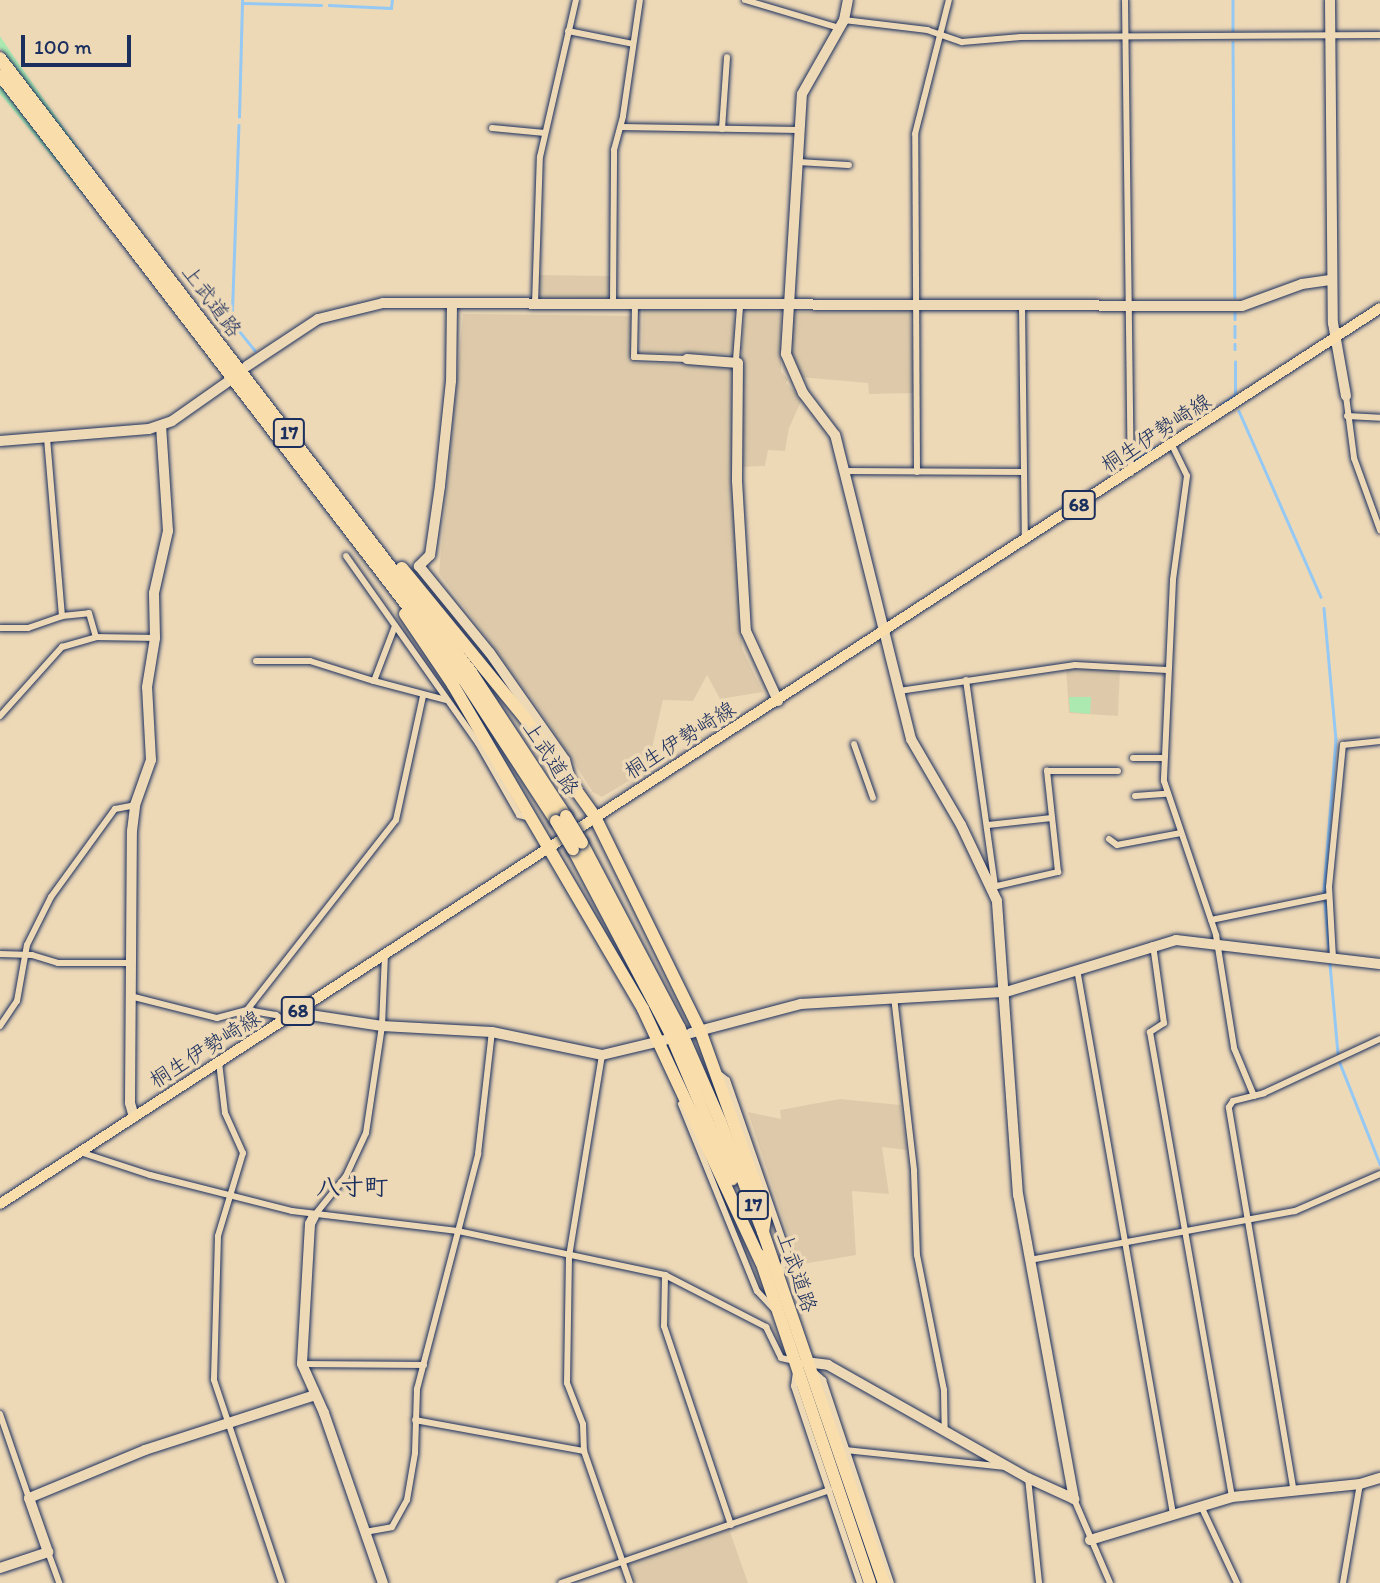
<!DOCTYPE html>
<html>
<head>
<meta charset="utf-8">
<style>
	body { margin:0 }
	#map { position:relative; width:1380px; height:1583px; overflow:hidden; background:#eed9b7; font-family:Itim,"Klee One",sans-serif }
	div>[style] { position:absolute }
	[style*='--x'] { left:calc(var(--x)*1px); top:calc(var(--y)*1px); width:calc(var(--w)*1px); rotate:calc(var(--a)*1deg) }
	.built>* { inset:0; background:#decaaa }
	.green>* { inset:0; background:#abe9b1 }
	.stream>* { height:2.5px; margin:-1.25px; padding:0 1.25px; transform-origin:1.25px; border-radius:1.25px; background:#95c9f3 }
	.roads { filter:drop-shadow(0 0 2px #1b2f5e) drop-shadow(0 0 2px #1b2f5e) }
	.street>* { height:6px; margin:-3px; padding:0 3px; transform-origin:3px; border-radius:3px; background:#eed9b7 }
	.secondary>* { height:10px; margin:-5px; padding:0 5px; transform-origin:5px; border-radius:5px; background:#eed9b7 }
	.primary>* { height:10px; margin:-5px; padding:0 5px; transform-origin:5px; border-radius:5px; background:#f9deab }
	.highway>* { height:12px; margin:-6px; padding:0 6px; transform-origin:6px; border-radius:6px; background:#f9deab }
	.bridges { filter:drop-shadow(0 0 2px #1b2f5e) drop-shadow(0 0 2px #1b2f5e) }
	.highway-bridge>* { height:12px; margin:-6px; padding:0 6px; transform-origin:6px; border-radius:6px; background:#f9deab }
	span { translate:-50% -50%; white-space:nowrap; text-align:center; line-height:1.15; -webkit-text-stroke:7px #eed9b7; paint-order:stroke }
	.shield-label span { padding:2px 5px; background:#eed9b7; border:2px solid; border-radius:5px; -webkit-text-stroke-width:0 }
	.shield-label { font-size:19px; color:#1b2f5e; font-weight:700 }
	.street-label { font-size:21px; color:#1b2f5e }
	.quarter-label { font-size:24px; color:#1b2f5e; font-weight:700 }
	.scale { position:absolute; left:21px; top:35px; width:110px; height:32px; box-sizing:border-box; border:4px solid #1b2f5e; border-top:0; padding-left:9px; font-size:21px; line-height:24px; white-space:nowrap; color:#1b2f5e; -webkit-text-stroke:5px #eed9b7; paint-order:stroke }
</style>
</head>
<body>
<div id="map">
	<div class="built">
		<i style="clip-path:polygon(539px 275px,610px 276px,610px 299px,538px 298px)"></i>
		<i style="clip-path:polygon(643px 310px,733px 311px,736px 346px,742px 347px,745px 310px,781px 311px,781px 372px,788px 379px,786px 383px,802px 399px,789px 428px,785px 451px,768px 450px,765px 466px,742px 467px,742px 349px,737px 349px,736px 354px,642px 353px)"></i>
		<i style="clip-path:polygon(910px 311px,914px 393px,869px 394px,868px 383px,799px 377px,790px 349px,790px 318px,796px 312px)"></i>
		<i style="clip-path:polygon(463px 314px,631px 316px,634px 363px,730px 364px,734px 368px,733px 472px,742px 649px,763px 692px,720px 699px,707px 675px,693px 701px,663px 700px,647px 770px,602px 797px,593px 792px,536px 705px,439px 573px)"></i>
		<i style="clip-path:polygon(1066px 668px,1120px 669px,1118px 716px,1069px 713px)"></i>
		<i style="clip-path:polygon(840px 1099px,900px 1105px,907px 1150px,882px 1147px,889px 1194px,852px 1191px,856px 1255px,803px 1264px,797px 1261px,748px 1112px,781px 1119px,780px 1110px)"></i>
		<i style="clip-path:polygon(729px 1529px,748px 1583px,635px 1583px,630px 1563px)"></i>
	</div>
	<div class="green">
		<i style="clip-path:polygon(0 36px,14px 57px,109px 191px,0 48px)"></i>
		<i style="clip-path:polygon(0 85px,86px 197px,86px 198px,0 94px)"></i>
		<i style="clip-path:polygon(1069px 697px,1091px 697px,1090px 714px,1070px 712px)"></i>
	</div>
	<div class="stream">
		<i style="--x:1233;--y:0;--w:30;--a:90"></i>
		<i style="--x:242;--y:3;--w:79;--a:1.5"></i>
		<i style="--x:329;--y:5;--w:62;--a:2.8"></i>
		<i style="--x:391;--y:8;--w:8;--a:-83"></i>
		<i style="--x:1233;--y:42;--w:255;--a:89.6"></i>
		<i style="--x:239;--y:117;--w:117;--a:-88.5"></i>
		<i style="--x:239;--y:125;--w:197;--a:92"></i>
		<i style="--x:232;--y:322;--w:36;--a:51"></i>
		<i style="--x:1235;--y:313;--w:6;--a:90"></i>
		<i style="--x:1235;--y:326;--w:11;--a:90"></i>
		<i style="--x:1235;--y:344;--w:5;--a:90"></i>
		<i style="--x:1220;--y:406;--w:19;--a:-36"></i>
		<i style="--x:1235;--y:395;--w:33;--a:-90"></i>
		<i style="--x:1239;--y:411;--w:203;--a:66.2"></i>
		<i style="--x:1134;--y:461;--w:25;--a:-32"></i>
		<i style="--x:1324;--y:608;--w:132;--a:84.8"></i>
		<i style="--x:1336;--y:739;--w:151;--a:94.5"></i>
		<i style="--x:1324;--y:890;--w:60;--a:85.2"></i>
		<i style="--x:1330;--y:964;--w:89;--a:84.9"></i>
		<i style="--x:1340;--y:1063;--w:109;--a:68.4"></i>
	</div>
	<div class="roads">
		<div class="street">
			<i style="--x:745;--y:0;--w:98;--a:16.6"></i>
			<i style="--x:1125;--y:0;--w:473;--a:89.3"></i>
			<i style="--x:844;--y:20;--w:84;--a:6.9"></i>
			<i style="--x:927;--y:30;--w:37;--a:19"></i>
			<i style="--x:962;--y:42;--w:59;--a:-4.8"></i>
			<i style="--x:1021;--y:37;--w:359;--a:-0.3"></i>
			<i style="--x:568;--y:31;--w:66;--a:11.3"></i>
			<i style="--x:621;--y:127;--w:178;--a:1"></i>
			<i style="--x:492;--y:128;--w:53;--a:5.4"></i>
			<i style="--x:722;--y:129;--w:72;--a:-86"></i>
			<i style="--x:797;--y:162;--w:52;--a:3.3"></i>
			<i style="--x:535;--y:304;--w:147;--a:-88.1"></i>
			<i style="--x:540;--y:157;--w:161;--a:-77.1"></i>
			<i style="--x:613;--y:305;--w:155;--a:-89.6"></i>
			<i style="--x:614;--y:150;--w:35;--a:-75"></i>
			<i style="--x:623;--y:116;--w:117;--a:-81.7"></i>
			<i style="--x:635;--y:305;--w:52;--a:91.1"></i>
			<i style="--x:634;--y:357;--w:53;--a:2.2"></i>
			<i style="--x:1022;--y:306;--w:233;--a:89.3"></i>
			<i style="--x:736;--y:360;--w:53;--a:-85.7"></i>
			<i style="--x:1346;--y:396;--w:63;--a:82.6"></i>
			<i style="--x:1354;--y:458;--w:77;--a:70.1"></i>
			<i style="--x:1347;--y:416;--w:33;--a:3"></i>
			<i style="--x:47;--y:438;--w:179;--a:85.2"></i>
			<i style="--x:1172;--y:445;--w:34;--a:64"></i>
			<i style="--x:1187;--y:476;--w:105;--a:97.7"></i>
			<i style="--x:1173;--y:580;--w:201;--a:92.6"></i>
			<i style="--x:1164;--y:781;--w:163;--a:71.3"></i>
			<i style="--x:1216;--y:935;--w:114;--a:80.9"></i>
			<i style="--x:1234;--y:1048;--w:52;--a:67.4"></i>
			<i style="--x:846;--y:471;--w:176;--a:0.3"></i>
			<i style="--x:917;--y:472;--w:338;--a:-90.3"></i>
			<i style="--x:915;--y:134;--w:138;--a:-75.8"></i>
			<i style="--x:346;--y:556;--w:229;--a:54.8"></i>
			<i style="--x:478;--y:743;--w:83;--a:60.3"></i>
			<i style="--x:519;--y:815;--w:11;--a:15"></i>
			<i style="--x:0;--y:628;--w:28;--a:0"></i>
			<i style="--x:28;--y:628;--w:36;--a:-19"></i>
			<i style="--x:62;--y:616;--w:27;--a:-6"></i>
			<i style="--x:89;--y:613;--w:25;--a:74"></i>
			<i style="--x:256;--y:661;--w:54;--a:0"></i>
			<i style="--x:310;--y:661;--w:67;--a:17.4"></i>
			<i style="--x:374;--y:681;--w:59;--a:-69.1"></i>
			<i style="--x:966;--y:680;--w:209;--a:82"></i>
			<i style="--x:374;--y:681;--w:74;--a:14.8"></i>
			<i style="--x:899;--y:691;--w:178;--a:-8.4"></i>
			<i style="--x:1075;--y:665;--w:92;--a:3.1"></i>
			<i style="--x:0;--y:716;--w:93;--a:-48.1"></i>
			<i style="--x:62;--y:647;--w:35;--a:-16"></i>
			<i style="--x:96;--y:637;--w:59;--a:1"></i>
			<i style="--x:854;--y:744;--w:57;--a:70.6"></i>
			<i style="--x:1133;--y:758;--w:31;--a:0"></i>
			<i style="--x:1135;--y:796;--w:31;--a:-4"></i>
			<i style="--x:988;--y:825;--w:64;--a:-6.2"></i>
			<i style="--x:1109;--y:839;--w:10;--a:37"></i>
			<i style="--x:1117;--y:845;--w:65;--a:-10.6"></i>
			<i style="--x:997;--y:886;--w:63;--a:-12.9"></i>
			<i style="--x:1058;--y:872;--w:102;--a:-96.2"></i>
			<i style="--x:1047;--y:771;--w:71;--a:0"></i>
			<i style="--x:1211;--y:920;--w:119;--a:-11.6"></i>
			<i style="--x:1153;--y:945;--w:79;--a:82"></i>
			<i style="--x:1164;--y:1023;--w:17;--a:147"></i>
			<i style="--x:1150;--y:1032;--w:472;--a:80"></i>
			<i style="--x:0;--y:954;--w:32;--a:2"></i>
			<i style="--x:32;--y:955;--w:27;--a:17"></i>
			<i style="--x:58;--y:963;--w:74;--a:0"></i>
			<i style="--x:1333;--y:958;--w:71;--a:-93.2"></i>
			<i style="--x:1329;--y:887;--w:143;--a:-84.4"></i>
			<i style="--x:1343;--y:745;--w:37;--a:-6"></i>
			<i style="--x:1077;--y:969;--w:553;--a:80.01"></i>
			<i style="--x:130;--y:996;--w:90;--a:14.2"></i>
			<i style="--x:217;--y:1018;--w:31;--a:-15"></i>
			<i style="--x:247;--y:1010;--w:29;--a:10"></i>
			<i style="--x:276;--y:1015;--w:10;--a:37"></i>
			<i style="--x:894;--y:997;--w:175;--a:83.4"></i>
			<i style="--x:914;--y:1171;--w:84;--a:88"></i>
			<i style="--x:917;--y:1255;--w:138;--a:78.7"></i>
			<i style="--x:944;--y:1390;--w:39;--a:89"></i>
			<i style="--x:247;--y:1010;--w:241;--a:-51.9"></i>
			<i style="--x:396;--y:820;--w:127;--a:-77.7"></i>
			<i style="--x:0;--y:1026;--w:30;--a:-56"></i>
			<i style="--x:17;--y:1001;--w:57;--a:-79.9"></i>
			<i style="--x:27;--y:945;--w:54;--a:-63.4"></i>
			<i style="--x:51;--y:897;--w:109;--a:-54"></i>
			<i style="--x:115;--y:809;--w:20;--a:-11"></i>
			<i style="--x:602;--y:1055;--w:204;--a:99.3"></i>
			<i style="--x:569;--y:1256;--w:127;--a:90.9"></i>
			<i style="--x:567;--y:1383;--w:44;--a:68.7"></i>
			<i style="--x:583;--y:1424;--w:27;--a:88"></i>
			<i style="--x:584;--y:1451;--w:140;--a:70.8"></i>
			<i style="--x:219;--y:1062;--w:51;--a:83.3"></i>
			<i style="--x:225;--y:1113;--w:44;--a:65.8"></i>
			<i style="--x:243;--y:1153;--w:87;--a:106.8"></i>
			<i style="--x:218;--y:1236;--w:144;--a:91.6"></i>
			<i style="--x:214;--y:1380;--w:214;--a:71.5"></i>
			<i style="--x:718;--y:1073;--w:11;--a:38"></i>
			<i style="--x:727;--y:1080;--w:182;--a:70.8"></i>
			<i style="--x:787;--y:1252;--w:26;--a:106"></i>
			<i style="--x:681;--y:1104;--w:202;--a:67.9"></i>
			<i style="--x:757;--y:1291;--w:25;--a:47"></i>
			<i style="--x:80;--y:1152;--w:74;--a:18.2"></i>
			<i style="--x:150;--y:1175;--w:146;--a:14.2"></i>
			<i style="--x:292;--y:1211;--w:167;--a:6.9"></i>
			<i style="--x:458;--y:1231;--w:212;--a:12"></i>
			<i style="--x:665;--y:1275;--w:114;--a:27.2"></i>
			<i style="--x:766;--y:1327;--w:34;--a:64"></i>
			<i style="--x:781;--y:1358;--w:13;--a:13"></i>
			<i style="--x:314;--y:1216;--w:51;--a:-51.3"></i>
			<i style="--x:346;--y:1176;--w:47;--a:-65.1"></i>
			<i style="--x:366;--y:1133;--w:108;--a:-81.5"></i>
			<i style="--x:382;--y:1026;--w:71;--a:-87.6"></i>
			<i style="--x:1030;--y:1260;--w:269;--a:-10.5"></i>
			<i style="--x:1295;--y:1211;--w:93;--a:-23.5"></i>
			<i style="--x:665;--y:1275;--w:51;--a:91.1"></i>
			<i style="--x:664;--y:1326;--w:210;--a:71.4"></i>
			<i style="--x:302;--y:1364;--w:122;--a:0.5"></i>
			<i style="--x:796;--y:1372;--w:14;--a:98"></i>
			<i style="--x:794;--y:1386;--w:208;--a:71.5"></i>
			<i style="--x:815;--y:1373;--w:11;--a:41"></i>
			<i style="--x:823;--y:1380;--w:214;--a:71.5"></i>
			<i style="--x:0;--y:1414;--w:89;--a:71"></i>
			<i style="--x:415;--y:1420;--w:172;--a:10.4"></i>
			<i style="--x:846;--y:1450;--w:160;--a:6.1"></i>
			<i style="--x:1028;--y:1478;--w:106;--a:84"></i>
			<i style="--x:1293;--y:1487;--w:385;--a:-99.6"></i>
			<i style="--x:1229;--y:1107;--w:7;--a:-56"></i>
			<i style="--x:1233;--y:1101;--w:32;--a:-14"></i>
			<i style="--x:1264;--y:1093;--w:128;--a:-25"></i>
			<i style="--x:1074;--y:1499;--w:91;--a:66.8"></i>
			<i style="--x:1201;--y:1506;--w:85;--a:64.9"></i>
			<i style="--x:365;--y:1532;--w:27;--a:-10"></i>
			<i style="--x:392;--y:1527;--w:31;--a:-61"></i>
			<i style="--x:407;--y:1500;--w:48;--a:-80.3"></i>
			<i style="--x:415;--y:1453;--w:64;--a:-88.2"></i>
			<i style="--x:417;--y:1389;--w:243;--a:-75.4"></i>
			<i style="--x:478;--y:1154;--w:123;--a:-83.5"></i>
			<i style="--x:48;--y:1552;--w:33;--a:70"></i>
			<i style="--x:561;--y:1583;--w:284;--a:-19.1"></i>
			<i style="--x:1343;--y:1583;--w:100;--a:-80.3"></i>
		</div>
		<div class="secondary">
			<i style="--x:1330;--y:0;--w:323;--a:89.5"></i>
			<i style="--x:1333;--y:323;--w:74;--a:79.9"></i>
			<i style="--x:452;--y:303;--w:78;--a:90.7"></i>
			<i style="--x:451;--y:381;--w:106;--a:96"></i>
			<i style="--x:440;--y:486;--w:70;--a:98.2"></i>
			<i style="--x:430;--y:555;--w:16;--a:135"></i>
			<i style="--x:419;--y:566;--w:112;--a:50.8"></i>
			<i style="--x:490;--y:653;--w:131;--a:55"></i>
			<i style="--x:565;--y:760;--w:16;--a:75"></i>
			<i style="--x:687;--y:359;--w:51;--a:4.5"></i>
			<i style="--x:738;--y:363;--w:118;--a:90.5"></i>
			<i style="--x:737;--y:481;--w:150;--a:86.6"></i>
			<i style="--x:746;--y:631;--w:77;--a:65.4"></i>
			<i style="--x:247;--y:366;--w:85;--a:-33.5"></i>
			<i style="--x:318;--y:319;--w:67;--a:-13.8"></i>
			<i style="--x:383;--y:303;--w:859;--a:0.2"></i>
			<i style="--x:1242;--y:306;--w:64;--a:-20.1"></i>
			<i style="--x:1302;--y:284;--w:30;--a:-8"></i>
			<i style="--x:0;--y:441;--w:149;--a:-4.6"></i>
			<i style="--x:149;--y:429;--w:24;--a:-19"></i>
			<i style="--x:172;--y:421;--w:70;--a:-35.1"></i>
			<i style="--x:297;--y:1013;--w:86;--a:8.7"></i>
			<i style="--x:382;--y:1026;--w:110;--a:3.1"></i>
			<i style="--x:492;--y:1032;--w:112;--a:11.8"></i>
			<i style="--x:602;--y:1055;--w:65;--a:-13.4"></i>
			<i style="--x:691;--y:1033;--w:114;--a:-14.8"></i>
			<i style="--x:801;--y:1004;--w:205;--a:-3.4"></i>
			<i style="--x:1006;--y:992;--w:178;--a:-17"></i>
			<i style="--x:1176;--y:940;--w:205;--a:6.7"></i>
			<i style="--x:134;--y:1117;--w:15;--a:-106"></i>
			<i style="--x:130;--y:1103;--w:272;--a:-89.6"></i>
			<i style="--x:132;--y:831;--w:26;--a:-83"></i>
			<i style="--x:135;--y:805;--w:48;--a:-70.4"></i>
			<i style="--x:151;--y:760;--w:73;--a:-93.1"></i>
			<i style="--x:147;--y:687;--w:50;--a:-80.7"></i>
			<i style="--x:155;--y:638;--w:45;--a:-91.3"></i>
			<i style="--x:154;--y:593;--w:64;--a:-77.3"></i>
			<i style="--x:168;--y:531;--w:105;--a:-93.8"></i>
			<i style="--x:314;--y:1216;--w:9;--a:117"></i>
			<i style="--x:310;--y:1224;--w:140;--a:93.3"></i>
			<i style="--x:302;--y:1364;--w:54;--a:65.8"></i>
			<i style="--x:324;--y:1413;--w:180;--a:70.9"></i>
			<i style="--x:805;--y:1362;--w:23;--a:7"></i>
			<i style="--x:828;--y:1365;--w:230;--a:29.5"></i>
			<i style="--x:1028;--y:1478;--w:51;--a:24.5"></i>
			<i style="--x:1074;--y:1499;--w:309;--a:-100.4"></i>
			<i style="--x:1018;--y:1195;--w:295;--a:-94.1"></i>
			<i style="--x:997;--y:901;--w:84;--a:-115.3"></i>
			<i style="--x:961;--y:825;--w:99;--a:-120.2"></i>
			<i style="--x:911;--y:739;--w:313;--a:-104"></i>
			<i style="--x:835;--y:435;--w:53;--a:-127.3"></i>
			<i style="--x:803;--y:393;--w:43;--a:-113.6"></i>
			<i style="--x:786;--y:354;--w:260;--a:-86.5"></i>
			<i style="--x:802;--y:94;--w:85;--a:-60.4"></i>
			<i style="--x:844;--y:20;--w:20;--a:-79"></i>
			<i style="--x:1090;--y:1540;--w:148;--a:-16.8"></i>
			<i style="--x:1232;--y:1497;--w:129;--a:-5.8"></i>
			<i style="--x:1360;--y:1484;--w:21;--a:-17"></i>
			<i style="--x:0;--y:1568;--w:51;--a:-18.4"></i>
			<i style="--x:48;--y:1552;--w:57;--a:-109.4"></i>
			<i style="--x:29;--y:1498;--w:126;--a:-22.5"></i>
			<i style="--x:145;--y:1450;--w:176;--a:-17.9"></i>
		</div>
		<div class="primary">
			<i style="--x:0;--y:1204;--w:1645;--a:-32.99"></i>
		</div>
		<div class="highway">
			<i style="--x:0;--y:58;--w:774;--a:52.51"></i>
			<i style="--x:471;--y:672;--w:173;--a:56.6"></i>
			<i style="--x:0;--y:75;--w:762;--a:52.51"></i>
			<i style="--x:464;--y:680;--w:168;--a:56.9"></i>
			<i style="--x:402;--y:568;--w:193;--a:50.7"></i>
			<i style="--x:524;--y:717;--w:120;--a:54.5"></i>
			<i style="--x:594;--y:815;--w:240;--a:63.8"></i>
			<i style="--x:700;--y:1030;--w:195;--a:70.2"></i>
			<i style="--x:766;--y:1213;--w:19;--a:99"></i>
			<i style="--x:405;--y:614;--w:86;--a:55.9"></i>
			<i style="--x:453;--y:685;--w:376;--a:59.6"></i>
			<i style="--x:643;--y:1009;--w:279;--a:65"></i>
			<i style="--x:582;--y:843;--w:208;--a:62.2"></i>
			<i style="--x:679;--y:1027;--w:103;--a:66.4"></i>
			<i style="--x:720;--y:1121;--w:119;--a:68.8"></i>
			<i style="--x:763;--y:1232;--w:371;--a:71"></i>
			<i style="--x:573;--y:849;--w:208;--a:62.2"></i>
			<i style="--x:670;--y:1033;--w:159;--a:67"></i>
			<i style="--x:759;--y:1255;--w:346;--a:71.3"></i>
		</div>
	</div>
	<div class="bridges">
		<div class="highway-bridge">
			<i style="--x:566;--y:816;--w:31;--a:59"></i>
			<i style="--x:556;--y:821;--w:33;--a:59"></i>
		</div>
	</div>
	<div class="shield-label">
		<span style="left:289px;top:433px">17</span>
		<span style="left:1079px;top:505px">68</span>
		<span style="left:298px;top:1011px">68</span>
		<span style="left:753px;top:1205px">17</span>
	</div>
	<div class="street-label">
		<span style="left:212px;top:301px;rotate:53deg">上武道路</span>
		<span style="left:1156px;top:433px;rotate:-33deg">桐生伊勢崎線</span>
		<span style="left:680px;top:740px;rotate:-32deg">桐生伊勢崎線</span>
		<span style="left:551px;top:758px;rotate:57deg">上武道路</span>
		<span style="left:205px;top:1049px;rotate:-32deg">桐生伊勢崎線</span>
		<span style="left:797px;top:1272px;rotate:71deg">上武道路</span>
	</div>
	<div class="quarter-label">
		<span style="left:352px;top:1187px">八寸町</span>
	</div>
	<div class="scale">100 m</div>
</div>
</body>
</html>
